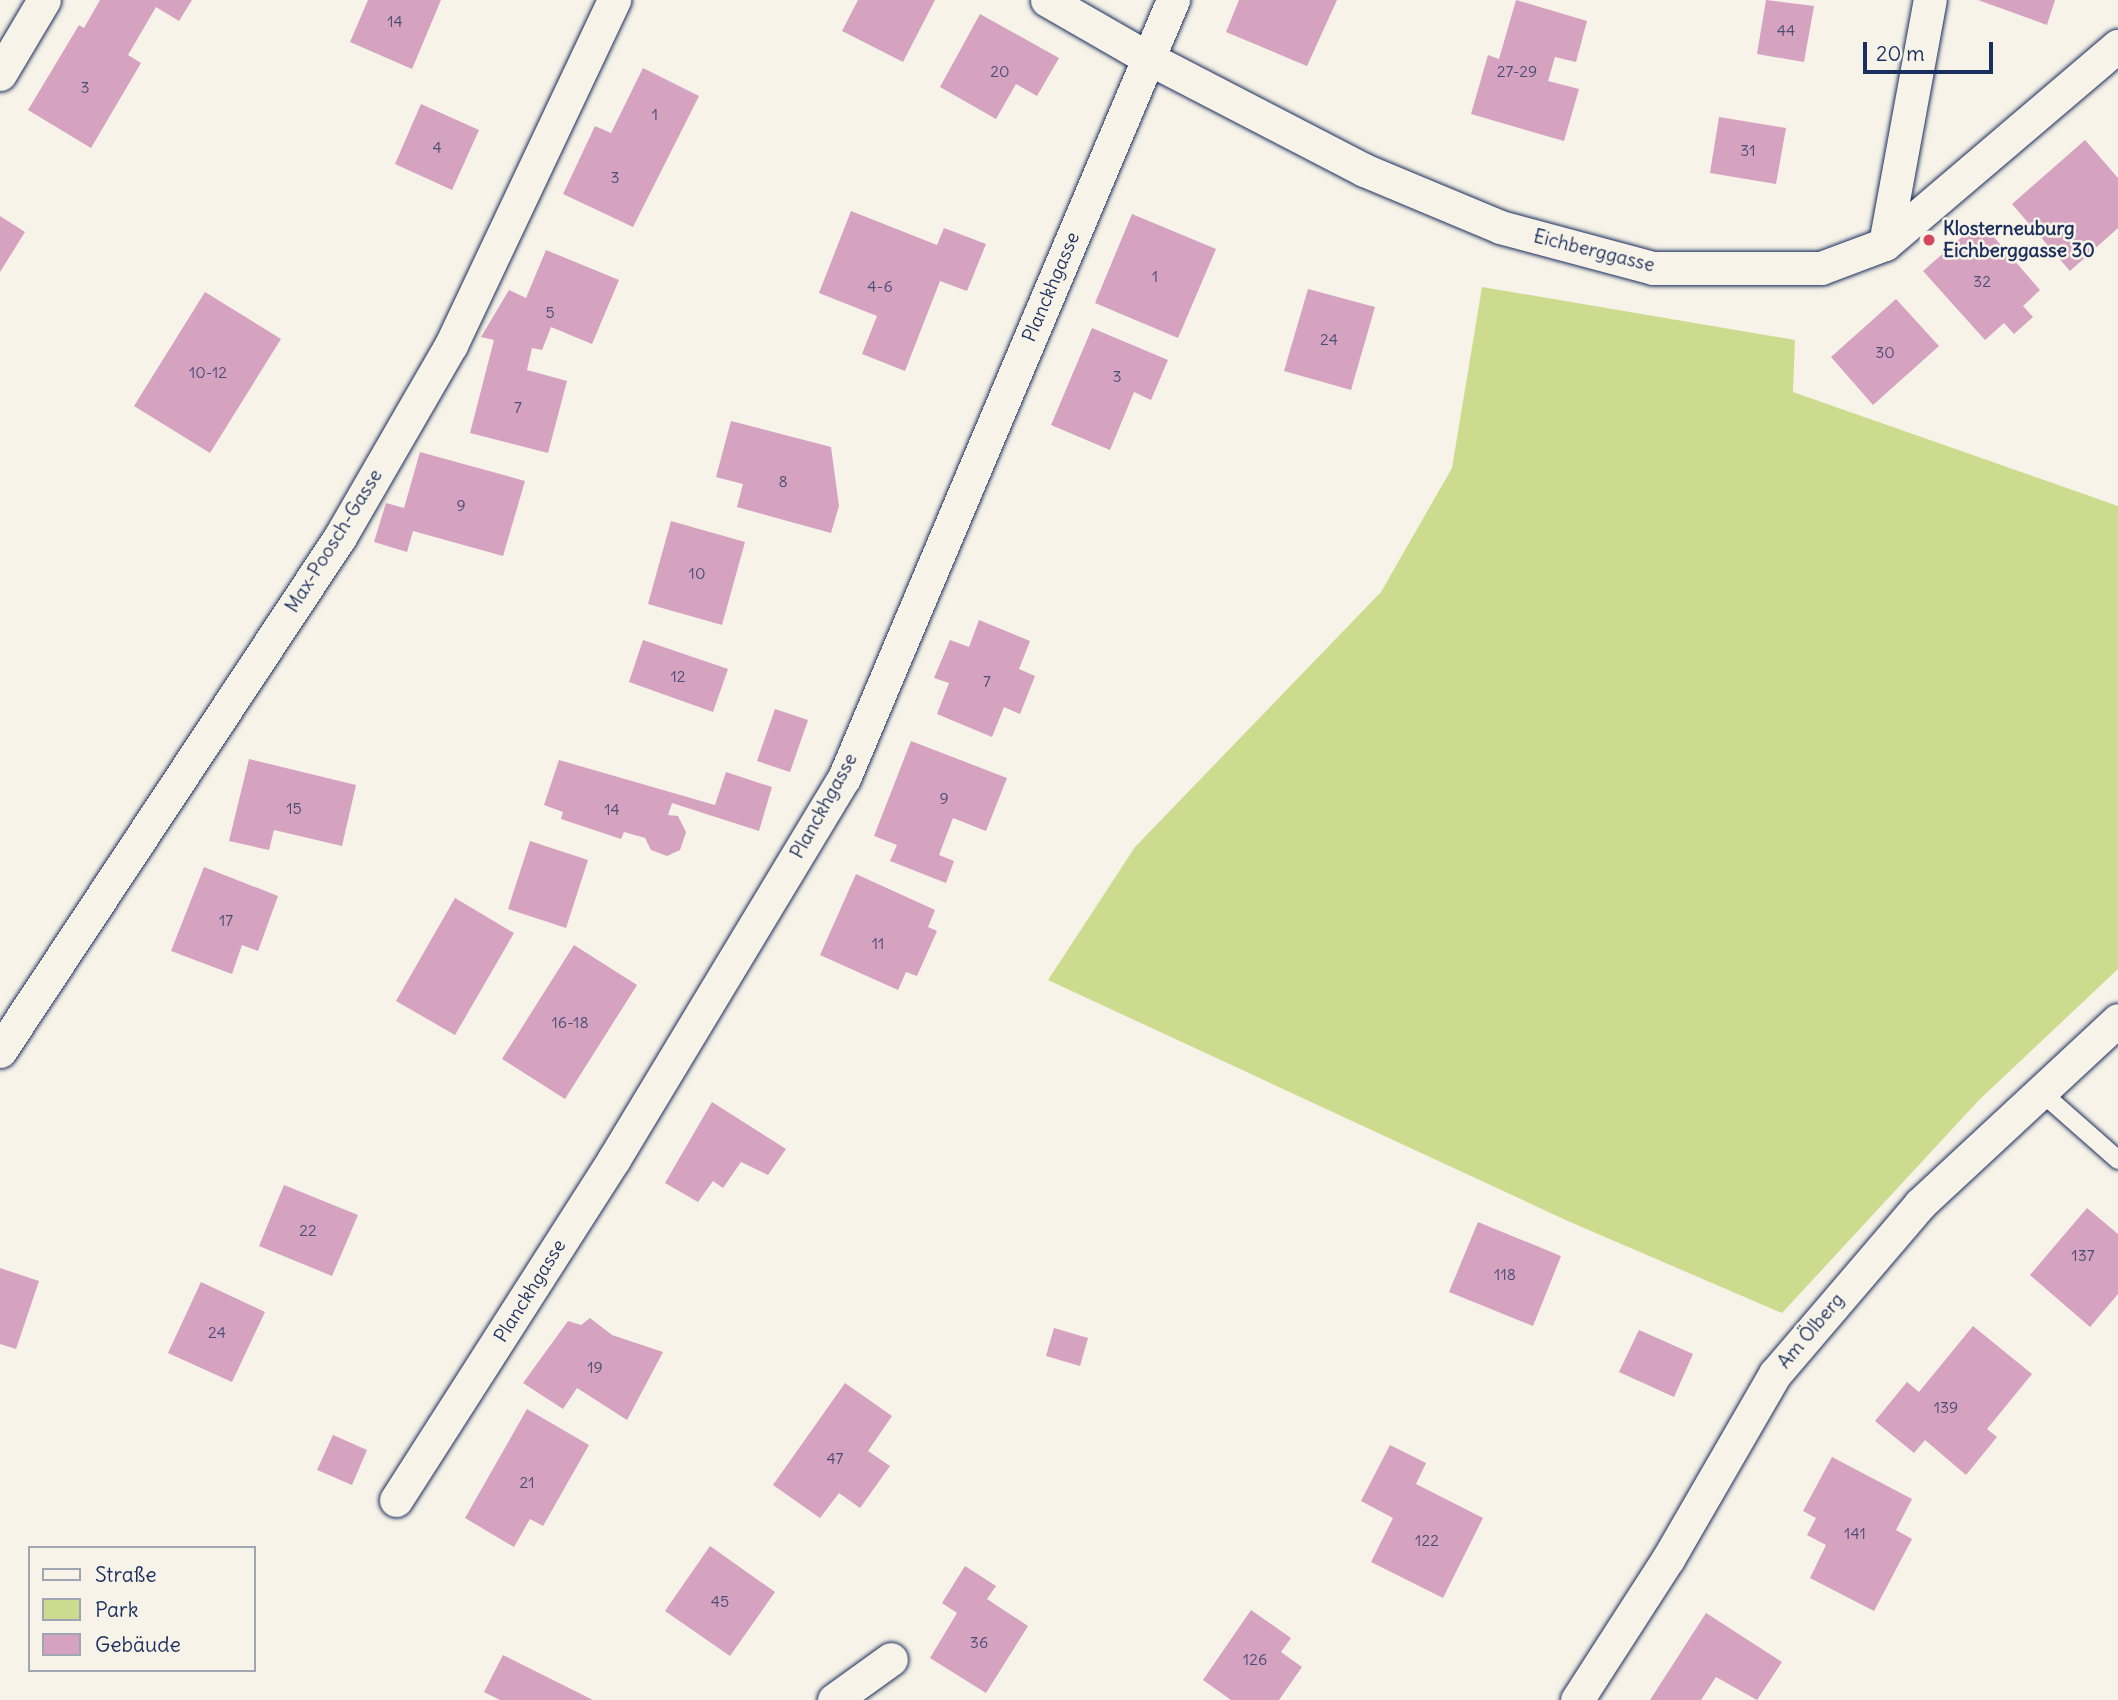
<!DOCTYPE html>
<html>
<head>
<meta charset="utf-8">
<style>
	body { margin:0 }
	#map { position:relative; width:2118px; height:1700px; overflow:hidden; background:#f7f3e8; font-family:Delius,sans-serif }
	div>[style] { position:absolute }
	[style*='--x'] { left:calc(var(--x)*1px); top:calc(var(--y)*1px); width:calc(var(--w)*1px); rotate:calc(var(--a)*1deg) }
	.green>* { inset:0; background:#cddb8f }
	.building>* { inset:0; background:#d5a3c0 }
	.roads { filter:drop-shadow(0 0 2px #1b2f5e) drop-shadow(0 0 2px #1b2f5e) }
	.lane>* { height:18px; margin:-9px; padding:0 9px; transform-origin:9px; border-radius:9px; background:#f7f3e8 }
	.street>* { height:33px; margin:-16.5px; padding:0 16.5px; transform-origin:16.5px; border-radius:16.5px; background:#f7f3e8 }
	.dots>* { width:19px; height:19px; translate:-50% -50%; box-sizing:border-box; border:4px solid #f7f3e8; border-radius:50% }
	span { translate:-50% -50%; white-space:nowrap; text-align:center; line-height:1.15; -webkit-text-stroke:5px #f7f3e8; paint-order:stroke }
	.number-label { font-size:16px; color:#4a4c76 }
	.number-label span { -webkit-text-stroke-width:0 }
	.poi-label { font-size:19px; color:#1b2f5e; font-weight:700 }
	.left { translate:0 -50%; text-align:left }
	.street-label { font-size:19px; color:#1b2f5e }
	.legend { position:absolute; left:28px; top:1546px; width:228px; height:126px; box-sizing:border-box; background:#f7f3e8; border:2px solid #9fa5b1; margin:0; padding:9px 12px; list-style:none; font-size:21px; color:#1b2f5e }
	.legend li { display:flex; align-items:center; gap:14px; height:35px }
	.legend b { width:35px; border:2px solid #9fa5b1 }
	.scale { position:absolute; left:1863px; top:42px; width:130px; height:32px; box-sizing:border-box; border:4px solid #1b2f5e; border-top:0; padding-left:9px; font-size:21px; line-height:24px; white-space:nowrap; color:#1b2f5e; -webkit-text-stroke:5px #f7f3e8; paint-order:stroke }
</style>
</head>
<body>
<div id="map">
	<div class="green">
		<i style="clip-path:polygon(1482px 287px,1795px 340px,1793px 392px,2118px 506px,2118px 969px,1979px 1100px,1782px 1313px,1570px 1222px,1048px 980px,1135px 847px,1381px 592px,1452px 468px)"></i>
	</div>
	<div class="building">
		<i style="clip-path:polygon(100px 0,192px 0,179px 21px,156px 7px,128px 55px,141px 63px,91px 148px,28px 110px,79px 25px,84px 28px)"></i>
		<i style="clip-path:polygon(368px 0,441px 0,412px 69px,350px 42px)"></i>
		<i style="clip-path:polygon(858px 0,935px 0,903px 62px,842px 31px)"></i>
		<i style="clip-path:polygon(1239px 0,1337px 0,1307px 66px,1226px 32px)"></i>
		<i style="clip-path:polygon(1516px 0,1587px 21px,1576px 62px,1555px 57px,1548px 81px,1579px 89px,1564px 141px,1471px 114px,1488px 55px,1499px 59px)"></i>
		<i style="clip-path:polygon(1766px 0,1814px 6px,1804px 62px,1757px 54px)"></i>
		<i style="clip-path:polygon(1978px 0,2055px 0,2047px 25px)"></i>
		<i style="clip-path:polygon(980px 14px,1059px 58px,1037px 96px,1016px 84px,996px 119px,940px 87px)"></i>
		<i style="clip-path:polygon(643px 68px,699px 96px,633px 227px,563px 194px,595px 126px,611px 133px)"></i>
		<i style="clip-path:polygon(421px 104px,479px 130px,452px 190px,395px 164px)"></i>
		<i style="clip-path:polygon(1719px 117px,1786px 128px,1776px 184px,1710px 173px)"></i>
		<i style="clip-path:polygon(2085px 140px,2118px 178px,2118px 228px,2070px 271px,2012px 204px)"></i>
		<i style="clip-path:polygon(851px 211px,937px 245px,944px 228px,986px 244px,967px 291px,940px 281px,905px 371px,862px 354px,877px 316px,819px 293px)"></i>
		<i style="clip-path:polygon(1132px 214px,1216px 249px,1178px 338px,1095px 303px)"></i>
		<i style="clip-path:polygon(0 216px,25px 232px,0 272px)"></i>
		<i style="clip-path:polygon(1980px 221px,2040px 290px,2023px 306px,2033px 317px,2014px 334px,2004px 323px,1985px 340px,1923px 271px)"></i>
		<i style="clip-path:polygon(546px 250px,619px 280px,592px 344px,551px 327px,542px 350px,532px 348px,527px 370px,567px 381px,548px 453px,470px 433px,494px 340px,481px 337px,509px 290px,526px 298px)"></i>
		<i style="clip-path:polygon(1308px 289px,1375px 307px,1351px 390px,1284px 371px)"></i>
		<i style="clip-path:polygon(205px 292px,281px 339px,210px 453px,134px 406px)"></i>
		<i style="clip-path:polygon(1896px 299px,1939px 346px,1873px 405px,1831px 357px)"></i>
		<i style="clip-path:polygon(1092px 328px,1168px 360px,1151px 400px,1134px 392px,1110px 450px,1051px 425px)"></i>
		<i style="clip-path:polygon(731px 421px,831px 447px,839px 506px,831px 533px,737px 507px,743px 484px,716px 477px)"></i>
		<i style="clip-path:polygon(420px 452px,525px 481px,503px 556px,413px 531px,407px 552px,374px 542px,386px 503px,404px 508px)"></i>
		<i style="clip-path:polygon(671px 521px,745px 542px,722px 625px,648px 604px)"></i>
		<i style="clip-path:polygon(979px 620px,1030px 641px,1019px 669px,1035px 676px,1020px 714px,1004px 707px,992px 737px,937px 714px,949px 683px,934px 678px,950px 640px,969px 647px)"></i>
		<i style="clip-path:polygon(643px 640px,728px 669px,713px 712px,629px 682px)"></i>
		<i style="clip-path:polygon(775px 709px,808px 720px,790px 772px,757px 761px)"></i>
		<i style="clip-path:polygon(911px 741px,1007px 778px,986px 831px,953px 818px,939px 855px,954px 861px,946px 883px,890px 861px,897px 845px,874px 836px)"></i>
		<i style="clip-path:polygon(249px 759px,356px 785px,342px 846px,274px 830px,269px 850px,229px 841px)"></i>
		<i style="clip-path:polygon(559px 760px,715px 805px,726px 772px,772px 787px,759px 831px,672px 803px,668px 815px,678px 816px,686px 832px,680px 850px,667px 856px,651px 850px,645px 838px,624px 832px,621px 839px,561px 819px,563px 812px,544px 805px)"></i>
		<i style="clip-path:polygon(530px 841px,588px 860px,566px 928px,508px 909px)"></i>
		<i style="clip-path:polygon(204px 867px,278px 896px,258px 951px,242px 945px,232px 974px,171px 951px)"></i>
		<i style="clip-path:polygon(856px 874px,935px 910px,928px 927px,937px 931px,917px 976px,906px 972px,898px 990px,820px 955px)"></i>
		<i style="clip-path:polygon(455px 898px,514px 933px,455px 1035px,396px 1001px)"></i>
		<i style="clip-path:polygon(574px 945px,637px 985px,565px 1099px,502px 1059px)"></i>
		<i style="clip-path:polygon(712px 1102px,786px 1149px,768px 1175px,741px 1162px,723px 1188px,713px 1181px,698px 1202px,665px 1183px)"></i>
		<i style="clip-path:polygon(284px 1185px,358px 1215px,332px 1276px,259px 1246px)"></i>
		<i style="clip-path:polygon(2087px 1208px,2118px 1234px,2118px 1294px,2090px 1327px,2030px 1275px)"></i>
		<i style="clip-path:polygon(1478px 1222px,1561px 1256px,1533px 1326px,1449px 1292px)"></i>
		<i style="clip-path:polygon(0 1268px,39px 1281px,16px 1349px,0 1344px)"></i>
		<i style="clip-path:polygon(201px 1282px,265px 1312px,232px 1382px,168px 1353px)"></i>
		<i style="clip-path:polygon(590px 1318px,612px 1335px,663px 1352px,627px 1420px,577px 1388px,563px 1409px,523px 1383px,568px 1321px,581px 1325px)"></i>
		<i style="clip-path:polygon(1973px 1326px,2032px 1374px,1987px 1429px,1997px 1437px,1966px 1475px,1925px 1440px,1914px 1453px,1875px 1421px,1907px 1382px,1919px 1392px)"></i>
		<i style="clip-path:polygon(1054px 1328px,1088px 1338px,1080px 1366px,1046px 1356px)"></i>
		<i style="clip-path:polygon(1639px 1330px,1693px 1354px,1674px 1397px,1619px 1372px)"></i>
		<i style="clip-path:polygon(845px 1383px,892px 1416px,868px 1451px,890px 1466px,860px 1508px,839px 1493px,820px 1518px,773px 1485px)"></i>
		<i style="clip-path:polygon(527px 1409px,589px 1445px,543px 1526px,530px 1519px,514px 1547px,465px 1518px)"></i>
		<i style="clip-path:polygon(333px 1435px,367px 1450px,352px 1485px,317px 1470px)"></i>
		<i style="clip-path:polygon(1390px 1445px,1426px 1463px,1416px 1484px,1483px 1518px,1443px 1598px,1371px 1562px,1393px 1518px,1361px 1501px)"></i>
		<i style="clip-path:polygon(1832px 1457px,1912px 1499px,1896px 1530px,1912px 1539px,1874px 1611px,1810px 1578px,1826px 1545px,1807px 1535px,1816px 1518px,1803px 1511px)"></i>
		<i style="clip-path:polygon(710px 1546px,775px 1592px,730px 1656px,665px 1611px)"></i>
		<i style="clip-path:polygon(965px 1566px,996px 1586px,987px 1599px,1028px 1626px,986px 1693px,930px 1658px,957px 1613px,942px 1603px)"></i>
		<i style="clip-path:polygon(1251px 1610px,1291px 1638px,1281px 1652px,1302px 1667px,1279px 1700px,1231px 1700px,1203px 1680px)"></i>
		<i style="clip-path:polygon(1706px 1613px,1782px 1662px,1757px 1700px,1716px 1677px,1701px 1700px,1650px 1700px)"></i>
		<i style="clip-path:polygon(503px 1655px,593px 1700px,500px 1700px,484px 1692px)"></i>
	</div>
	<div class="roads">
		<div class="lane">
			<i style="--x:2041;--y:1092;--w:103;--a:41.4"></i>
		</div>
		<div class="street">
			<i style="--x:1047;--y:0;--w:116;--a:29.9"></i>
			<i style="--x:1148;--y:58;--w:243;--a:27.4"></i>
			<i style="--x:1364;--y:170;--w:147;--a:22.7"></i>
			<i style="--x:1500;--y:227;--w:158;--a:15"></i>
			<i style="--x:1653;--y:268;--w:168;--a:0"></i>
			<i style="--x:1821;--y:268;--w:68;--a:-20.6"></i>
			<i style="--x:1885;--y:244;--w:306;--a:-40.4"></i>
			<i style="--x:0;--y:74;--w:86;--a:-59.3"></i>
			<i style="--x:1885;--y:244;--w:248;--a:-79.6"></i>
			<i style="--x:0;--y:1051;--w:616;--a:-56.52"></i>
			<i style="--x:340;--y:537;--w:222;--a:-60"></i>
			<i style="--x:451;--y:345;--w:382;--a:-64.7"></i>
			<i style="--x:396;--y:1500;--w:405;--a:-57.4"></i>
			<i style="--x:614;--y:1159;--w:445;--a:-58.9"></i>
			<i style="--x:844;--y:778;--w:845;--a:-67.08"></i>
			<i style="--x:834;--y:1700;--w:70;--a:-35.7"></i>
			<i style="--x:1577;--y:1700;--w:168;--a:-57.2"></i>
			<i style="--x:1668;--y:1559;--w:214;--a:-60"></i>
			<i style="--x:1775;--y:1374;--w:223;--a:-49.5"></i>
			<i style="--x:1920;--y:1204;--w:270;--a:-42.9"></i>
		</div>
	</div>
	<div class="dots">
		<i style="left:1929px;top:240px;background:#d1495b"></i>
	</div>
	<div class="number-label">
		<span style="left:395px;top:21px">14</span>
		<span style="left:1786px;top:30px">44</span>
		<span style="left:1000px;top:71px">20</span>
		<span style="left:1517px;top:71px">27-29</span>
		<span style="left:85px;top:87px">3</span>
		<span style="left:655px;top:114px">1</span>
		<span style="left:437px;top:147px">4</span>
		<span style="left:1748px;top:150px">31</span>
		<span style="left:615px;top:177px">3</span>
		<span style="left:1155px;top:276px">1</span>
		<span style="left:1982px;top:281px">32</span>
		<span style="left:880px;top:286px">4-6</span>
		<span style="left:550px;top:312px">5</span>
		<span style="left:1329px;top:339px">24</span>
		<span style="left:1885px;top:352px">30</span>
		<span style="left:208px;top:372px">10-12</span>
		<span style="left:1117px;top:376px">3</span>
		<span style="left:518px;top:407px">7</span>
		<span style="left:783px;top:481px">8</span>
		<span style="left:461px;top:505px">9</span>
		<span style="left:697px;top:573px">10</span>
		<span style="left:678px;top:676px">12</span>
		<span style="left:987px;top:681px">7</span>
		<span style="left:944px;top:798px">9</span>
		<span style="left:294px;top:808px">15</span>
		<span style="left:612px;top:809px">14</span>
		<span style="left:226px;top:920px">17</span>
		<span style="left:878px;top:943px">11</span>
		<span style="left:570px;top:1022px">16-18</span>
		<span style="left:308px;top:1230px">22</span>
		<span style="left:2083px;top:1255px">137</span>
		<span style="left:1505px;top:1274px">118</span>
		<span style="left:217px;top:1332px">24</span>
		<span style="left:595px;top:1367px">19</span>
		<span style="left:1946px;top:1407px">139</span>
		<span style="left:835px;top:1458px">47</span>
		<span style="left:527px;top:1482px">21</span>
		<span style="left:1855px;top:1533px">141</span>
		<span style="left:1427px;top:1540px">122</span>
		<span style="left:720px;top:1601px">45</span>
		<span style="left:979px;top:1642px">36</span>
		<span style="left:1255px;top:1659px">126</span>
	</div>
	<div class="poi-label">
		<span class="left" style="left:1943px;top:240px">Klosterneuburg<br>Eichberggasse 30</span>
	</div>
	<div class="street-label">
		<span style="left:1594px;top:251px;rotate:14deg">Eichberggasse</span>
		<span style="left:1051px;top:287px;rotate:-67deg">Planckhgasse</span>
		<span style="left:334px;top:541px;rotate:-58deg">Max-Poosch-Gasse</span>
		<span style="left:824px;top:806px;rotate:-61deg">Planckhgasse</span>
		<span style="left:530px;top:1291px;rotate:-58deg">Planckhgasse</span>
		<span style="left:1811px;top:1331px;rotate:-50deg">Am Ölberg</span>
	</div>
	<ul class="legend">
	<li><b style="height:9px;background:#f7f3e8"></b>Straße</li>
	<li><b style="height:19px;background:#cddb8f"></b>Park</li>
	<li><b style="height:19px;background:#d5a3c0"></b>Gebäude</li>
	</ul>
	<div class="scale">20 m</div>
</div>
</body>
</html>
